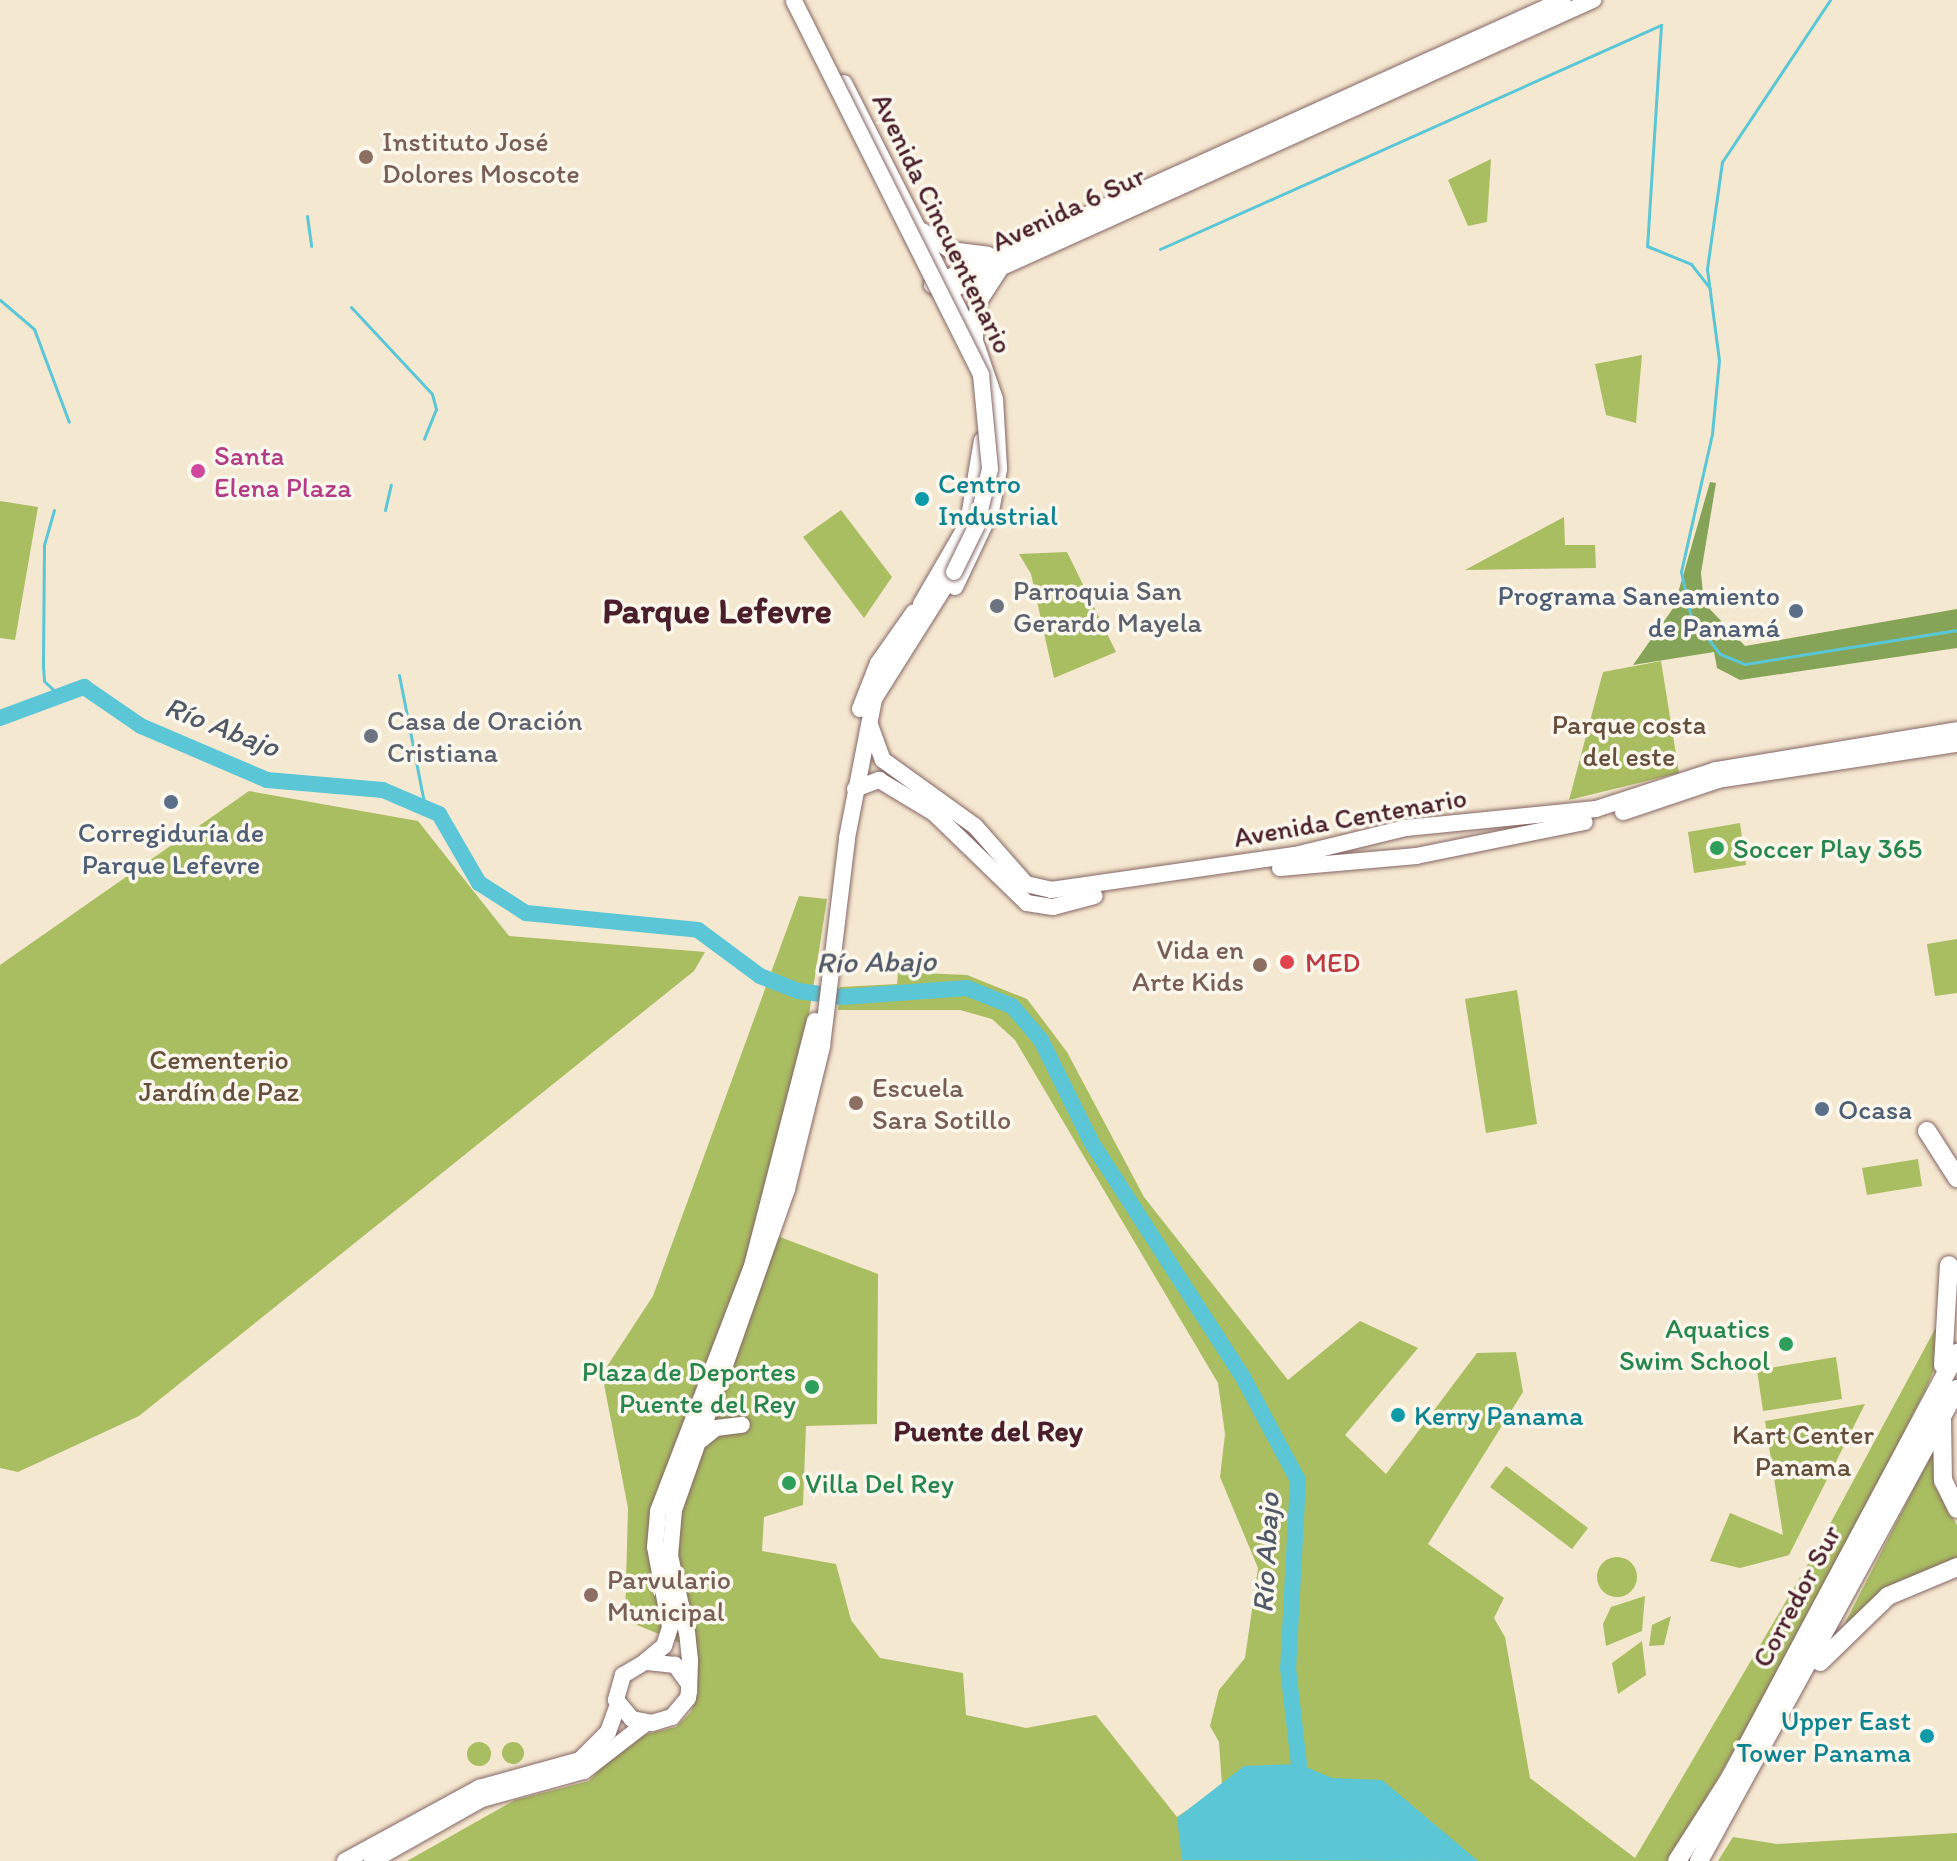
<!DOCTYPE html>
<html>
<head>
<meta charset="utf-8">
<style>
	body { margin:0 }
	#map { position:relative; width:1957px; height:1861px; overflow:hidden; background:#f5e8d0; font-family:Itim,sans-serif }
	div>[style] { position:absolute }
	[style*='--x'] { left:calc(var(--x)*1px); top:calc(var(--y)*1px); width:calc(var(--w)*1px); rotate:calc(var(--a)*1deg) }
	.green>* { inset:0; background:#a9bd61 }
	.round { border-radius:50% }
	.forest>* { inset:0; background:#86a457 }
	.water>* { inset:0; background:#5bc6d6 }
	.stream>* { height:3px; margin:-1.5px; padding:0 1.5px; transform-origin:1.5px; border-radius:1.5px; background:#5bc6d6 }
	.river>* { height:16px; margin:-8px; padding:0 8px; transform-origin:8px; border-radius:8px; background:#5bc6d6 }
	.roads { filter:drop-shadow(0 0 2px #866565) drop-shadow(0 0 2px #866565) }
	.major>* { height:16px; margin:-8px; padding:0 8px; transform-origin:8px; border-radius:8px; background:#fff }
	.highway>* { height:18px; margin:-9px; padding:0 9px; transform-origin:9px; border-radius:9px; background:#fff }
	.bridges { filter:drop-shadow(0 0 2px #866565) drop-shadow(0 0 2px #866565) }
	.major-bridge>* { height:16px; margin:-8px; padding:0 8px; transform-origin:8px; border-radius:8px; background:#fff }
	.dots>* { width:22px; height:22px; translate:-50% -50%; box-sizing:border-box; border:4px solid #fbf7ec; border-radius:50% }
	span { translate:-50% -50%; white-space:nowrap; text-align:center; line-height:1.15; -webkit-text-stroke:7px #fbf7ec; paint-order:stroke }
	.education-label { font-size:28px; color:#785e54 }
	.left { translate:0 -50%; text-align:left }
	.right { translate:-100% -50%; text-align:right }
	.street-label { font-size:28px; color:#4a1f2b }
	.hotel-label { font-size:28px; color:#b23c85 }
	.culture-label { font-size:28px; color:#0d838f }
	.worship-label { font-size:28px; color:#5b616d }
	.service-label { font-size:28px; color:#4e5e75 }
	.park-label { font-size:28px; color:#664e3b }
	.leisure-label { font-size:28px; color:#27864d }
	.health-label { font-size:28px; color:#be3a42 }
	.water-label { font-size:30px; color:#505967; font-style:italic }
	.neighbourhood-label { font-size:30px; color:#4a1f2b; font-weight:700 }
	.district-label { font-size:36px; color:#4a1f2b; font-weight:700 }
</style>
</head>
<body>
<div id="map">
	<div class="green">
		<i style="clip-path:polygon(1491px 159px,1487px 222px,1468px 226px,1448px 180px)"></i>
		<i style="clip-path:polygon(1642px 355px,1636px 423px,1606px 415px,1595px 364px)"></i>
		<i style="clip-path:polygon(0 501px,38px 507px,15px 640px,0 638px)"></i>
		<i style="clip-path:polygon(841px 510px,892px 577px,864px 618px,803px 537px)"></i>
		<i style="clip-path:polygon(1564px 517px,1565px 545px,1595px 545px,1596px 568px,1465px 570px)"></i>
		<i style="clip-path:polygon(1067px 552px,1116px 652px,1054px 678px,1031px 574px,1019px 554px)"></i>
		<i style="clip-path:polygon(1661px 661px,1679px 773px,1569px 800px,1603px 672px)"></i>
		<i style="clip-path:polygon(249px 791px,418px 821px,509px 936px,705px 952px,694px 971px,139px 1416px,18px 1472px,0 1468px,0 965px)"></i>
		<i style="clip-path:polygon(1740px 823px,1746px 865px,1694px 873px,1688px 832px)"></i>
		<i style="clip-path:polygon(799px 896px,827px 899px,803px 1053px,759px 1229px,878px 1274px,877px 1424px,806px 1426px,803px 1505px,764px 1517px,762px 1551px,836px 1564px,851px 1620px,880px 1658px,963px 1673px,966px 1715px,1026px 1728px,1096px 1715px,1177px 1817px,1222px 1786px,1219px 1742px,1210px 1726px,1219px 1690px,1245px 1658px,1258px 1568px,1220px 1477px,1225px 1434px,1218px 1383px,1015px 1040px,992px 1019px,960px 1010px,838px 1010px,840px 987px,897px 984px,898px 972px,967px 975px,1027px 999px,1067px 1052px,1144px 1197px,1288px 1380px,1360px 1321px,1418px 1348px,1345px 1435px,1386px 1474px,1477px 1353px,1516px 1352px,1523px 1392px,1428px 1544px,1504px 1598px,1494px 1618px,1505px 1637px,1530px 1778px,1635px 1858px,1816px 1550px,1941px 1318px,1937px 1292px,1945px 1291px,1937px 1363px,1925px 1391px,1806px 1626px,1670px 1861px,407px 1861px,515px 1800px,589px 1781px,630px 1738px,676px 1727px,691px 1712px,698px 1692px,695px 1649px,625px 1620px,628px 1508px,602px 1374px,653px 1296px)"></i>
		<i style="clip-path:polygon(1957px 939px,1957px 993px,1935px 996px,1927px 944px)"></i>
		<i style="clip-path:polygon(1517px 990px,1537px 1124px,1486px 1133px,1465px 999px)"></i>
		<i style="clip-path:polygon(1918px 1159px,1922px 1186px,1867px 1195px,1862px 1168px)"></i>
		<i style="clip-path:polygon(1836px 1357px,1842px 1399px,1763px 1411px,1757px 1370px)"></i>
		<i style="clip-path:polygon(1865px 1404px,1789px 1555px,1740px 1568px,1710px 1561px,1730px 1513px,1783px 1535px,1765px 1421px)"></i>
		<i style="clip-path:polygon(1936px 1445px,1934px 1485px,1957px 1525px,1957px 1561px,1875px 1600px,1844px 1625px)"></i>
		<i style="clip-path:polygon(1506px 1466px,1588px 1528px,1572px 1549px,1490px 1487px)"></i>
		<i class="round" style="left:1597px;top:1557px;width:40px;height:40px"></i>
		<i style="clip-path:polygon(1645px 1596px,1642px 1631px,1606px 1646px,1603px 1624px,1611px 1607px)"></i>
		<i style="clip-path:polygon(1671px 1616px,1664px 1645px,1649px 1646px,1652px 1625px)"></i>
		<i style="clip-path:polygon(1642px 1641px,1646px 1675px,1618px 1694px,1612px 1663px)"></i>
		<i class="round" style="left:502px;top:1742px;width:22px;height:22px"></i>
		<i class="round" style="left:467px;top:1742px;width:24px;height:24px"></i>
		<i style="clip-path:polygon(1957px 1833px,1957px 1861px,1718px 1861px,1733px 1837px,1777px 1844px)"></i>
	</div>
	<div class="forest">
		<i style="clip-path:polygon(1710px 482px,1716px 483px,1701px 573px,1704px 603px,1745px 646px,1957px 609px,1957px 648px,1740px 680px,1717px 668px,1714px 652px,1633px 665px,1674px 607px)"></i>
	</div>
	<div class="water">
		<i style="clip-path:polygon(1299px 1764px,1332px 1778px,1382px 1780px,1478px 1861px,1182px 1860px,1177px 1818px,1244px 1766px)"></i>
	</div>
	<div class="stream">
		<i style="--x:1830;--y:0;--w:195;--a:123.7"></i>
		<i style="--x:1722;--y:162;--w:108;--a:98"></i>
		<i style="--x:1707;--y:269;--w:92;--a:82.5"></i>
		<i style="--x:1719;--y:360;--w:74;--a:95.4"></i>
		<i style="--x:1712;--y:434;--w:141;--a:102.7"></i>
		<i style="--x:1681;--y:572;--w:46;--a:77.5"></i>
		<i style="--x:1691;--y:617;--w:47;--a:51.9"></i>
		<i style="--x:1720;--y:654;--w:27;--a:22"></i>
		<i style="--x:1745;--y:664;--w:215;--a:-9.1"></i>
		<i style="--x:307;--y:216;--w:30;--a:82"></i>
		<i style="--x:1160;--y:249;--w:549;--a:-24.09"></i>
		<i style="--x:1661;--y:25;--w:221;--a:93.6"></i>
		<i style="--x:1647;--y:246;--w:48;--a:22.2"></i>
		<i style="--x:1691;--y:264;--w:31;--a:52"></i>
		<i style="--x:0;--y:300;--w:45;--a:40.5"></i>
		<i style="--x:34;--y:329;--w:99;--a:69.4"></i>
		<i style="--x:351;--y:307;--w:119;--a:47"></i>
		<i style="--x:432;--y:394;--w:16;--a:75"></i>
		<i style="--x:436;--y:409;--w:32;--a:112"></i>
		<i style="--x:54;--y:510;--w:37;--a:106"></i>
		<i style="--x:44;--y:546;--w:120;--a:90.5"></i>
		<i style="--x:43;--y:666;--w:15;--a:86"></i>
		<i style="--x:44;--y:681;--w:21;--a:43"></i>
		<i style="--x:385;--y:510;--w:26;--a:-77"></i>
		<i style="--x:399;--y:675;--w:136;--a:78.9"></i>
	</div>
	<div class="river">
		<i style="--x:0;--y:718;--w:90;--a:-20.3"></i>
		<i style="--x:84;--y:687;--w:69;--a:34.4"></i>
		<i style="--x:141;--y:726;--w:137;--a:23.2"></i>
		<i style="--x:267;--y:780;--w:116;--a:4.9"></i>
		<i style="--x:383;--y:790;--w:61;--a:23.2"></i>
		<i style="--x:439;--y:814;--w:80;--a:59.9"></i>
		<i style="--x:479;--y:883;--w:56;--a:32.6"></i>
		<i style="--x:526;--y:913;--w:173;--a:5.6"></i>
		<i style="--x:698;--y:930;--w:77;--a:36.6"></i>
		<i style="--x:760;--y:976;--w:41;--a:21.5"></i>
		<i style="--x:798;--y:991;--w:45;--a:7.6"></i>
		<i style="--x:843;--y:997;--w:124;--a:-4.2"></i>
		<i style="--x:967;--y:988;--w:48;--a:21.8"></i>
		<i style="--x:1012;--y:1006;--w:45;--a:49.5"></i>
		<i style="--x:1041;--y:1040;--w:115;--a:63.7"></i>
		<i style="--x:1092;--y:1143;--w:281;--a:57.2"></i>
		<i style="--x:1244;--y:1379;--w:115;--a:61.9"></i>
		<i style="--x:1298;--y:1480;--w:188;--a:93"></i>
		<i style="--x:1288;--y:1668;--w:97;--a:83.5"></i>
	</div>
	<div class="roads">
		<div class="major">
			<i style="--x:844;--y:83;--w:289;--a:63.1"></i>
			<i style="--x:975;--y:341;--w:61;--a:71"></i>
			<i style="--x:995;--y:399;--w:70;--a:86.7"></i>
			<i style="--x:999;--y:469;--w:43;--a:100.8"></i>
			<i style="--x:991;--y:511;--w:84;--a:115.3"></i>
			<i style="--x:922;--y:231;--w:34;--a:34"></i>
			<i style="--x:950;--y:250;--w:38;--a:7"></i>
			<i style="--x:932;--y:285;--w:18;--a:19"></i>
			<i style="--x:949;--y:291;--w:707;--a:-24.32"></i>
			<i style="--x:932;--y:285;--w:692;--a:-24.31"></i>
			<i style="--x:975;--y:337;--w:34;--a:-85"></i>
			<i style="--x:978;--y:303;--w:38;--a:-57"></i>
			<i style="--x:921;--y:604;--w:94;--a:-59.9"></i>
			<i style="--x:968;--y:523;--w:84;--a:-80.4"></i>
			<i style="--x:860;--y:709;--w:49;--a:-68.6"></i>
			<i style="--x:878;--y:663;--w:62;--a:-54.8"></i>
			<i style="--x:870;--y:725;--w:37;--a:70"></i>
			<i style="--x:883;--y:760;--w:113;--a:35.7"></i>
			<i style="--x:975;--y:826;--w:77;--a:48.7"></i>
			<i style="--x:1026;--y:884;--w:26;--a:13"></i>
			<i style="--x:1051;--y:890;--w:246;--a:-8.2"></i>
			<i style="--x:1295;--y:855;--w:114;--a:-13.7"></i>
			<i style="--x:1406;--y:828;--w:191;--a:-5.7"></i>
			<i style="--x:1596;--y:809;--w:126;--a:-18"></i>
			<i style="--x:1716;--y:770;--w:244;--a:-9.4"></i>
			<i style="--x:855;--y:789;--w:26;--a:-21"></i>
			<i style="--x:879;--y:780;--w:64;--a:31"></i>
			<i style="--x:934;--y:813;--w:129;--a:44.1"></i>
			<i style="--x:1027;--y:903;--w:26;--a:9"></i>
			<i style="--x:1053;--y:907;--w:43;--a:-14.7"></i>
			<i style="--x:1623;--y:812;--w:100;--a:-18.6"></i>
			<i style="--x:1718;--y:780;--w:242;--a:-8.6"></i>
			<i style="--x:1280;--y:868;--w:137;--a:-5"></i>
			<i style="--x:1416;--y:856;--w:172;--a:-11.4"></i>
			<i style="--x:701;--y:1440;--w:19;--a:-39"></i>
			<i style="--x:716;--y:1428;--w:26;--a:-7"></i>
			<i style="--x:646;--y:1661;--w:23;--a:-40"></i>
			<i style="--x:664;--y:1646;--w:20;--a:-72"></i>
			<i style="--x:670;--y:1627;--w:81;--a:-100.6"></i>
			<i style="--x:655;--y:1547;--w:36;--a:-85"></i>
			<i style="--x:658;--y:1511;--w:262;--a:-69"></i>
			<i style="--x:752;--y:1266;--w:253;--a:-75.6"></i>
			<i style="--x:689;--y:1684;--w:24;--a:-126"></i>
			<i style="--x:675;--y:1665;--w:30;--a:-174"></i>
			<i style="--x:645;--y:1662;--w:26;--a:149"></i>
			<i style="--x:623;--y:1675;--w:26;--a:106"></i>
			<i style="--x:616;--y:1700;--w:25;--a:50"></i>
			<i style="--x:632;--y:1719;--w:20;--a:11"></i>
			<i style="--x:652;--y:1723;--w:21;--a:-17"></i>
			<i style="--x:672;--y:1717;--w:25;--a:-50"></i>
			<i style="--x:688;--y:1698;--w:7;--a:-82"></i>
			<i style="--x:689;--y:1691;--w:31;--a:-88"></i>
			<i style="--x:690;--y:1660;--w:27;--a:-96"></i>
			<i style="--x:687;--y:1633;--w:79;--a:-102.4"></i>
			<i style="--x:670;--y:1556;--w:46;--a:-85"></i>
			<i style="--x:674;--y:1510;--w:340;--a:-70.6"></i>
			<i style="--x:787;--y:1189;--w:147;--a:-76.2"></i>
			<i style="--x:822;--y:1046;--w:209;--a:-83.1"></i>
			<i style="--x:847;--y:838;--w:142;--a:-79"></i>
			<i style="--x:874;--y:699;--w:150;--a:-57.8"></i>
			<i style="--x:345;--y:1861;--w:153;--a:-28.6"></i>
			<i style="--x:479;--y:1788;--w:105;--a:-15.5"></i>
			<i style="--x:580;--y:1760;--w:40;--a:-45"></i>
			<i style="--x:608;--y:1732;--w:29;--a:-70"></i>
			<i style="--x:372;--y:1861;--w:126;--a:-29.4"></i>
			<i style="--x:482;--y:1799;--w:106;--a:-15.4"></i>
			<i style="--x:584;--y:1771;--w:78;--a:-37.7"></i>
		</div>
		<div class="highway">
			<i style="--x:1927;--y:1131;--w:56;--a:57.4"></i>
			<i style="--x:1943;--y:1365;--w:100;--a:-86.6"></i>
			<i style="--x:1942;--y:1419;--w:61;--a:89.1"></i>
			<i style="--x:1943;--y:1480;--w:32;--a:64"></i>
			<i style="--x:1820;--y:1662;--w:95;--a:-44.1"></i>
			<i style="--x:1888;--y:1596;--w:75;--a:-22.8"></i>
			<i style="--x:1677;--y:1861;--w:98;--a:-57.4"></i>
			<i style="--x:1730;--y:1778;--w:482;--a:-61.9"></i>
			<i style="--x:1699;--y:1861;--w:538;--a:-61.34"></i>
		</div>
	</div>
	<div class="bridges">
		<div class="major-bridge">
			<i style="--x:794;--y:1;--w:418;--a:63.4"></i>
			<i style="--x:981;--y:375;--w:94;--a:84.5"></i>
			<i style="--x:990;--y:469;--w:60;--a:103.6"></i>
			<i style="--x:976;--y:527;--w:50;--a:116.1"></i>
		</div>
	</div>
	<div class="dots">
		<i style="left:366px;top:157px;background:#8d6e63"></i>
		<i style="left:198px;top:471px;background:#d1479c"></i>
		<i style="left:922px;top:499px;background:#0f9aa8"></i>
		<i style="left:997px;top:606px;background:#6b7280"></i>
		<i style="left:1796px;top:611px;background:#5c6f8a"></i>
		<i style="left:371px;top:736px;background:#6b7280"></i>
		<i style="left:171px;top:802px;background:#5c6f8a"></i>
		<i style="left:1717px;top:848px;background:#2e9e5b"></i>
		<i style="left:1287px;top:962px;background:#e0444e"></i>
		<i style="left:1260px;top:965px;background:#8d6e63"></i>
		<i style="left:856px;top:1103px;background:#8d6e63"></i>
		<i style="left:1822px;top:1109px;background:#5c6f8a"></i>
		<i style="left:1786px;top:1344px;background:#2e9e5b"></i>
		<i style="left:812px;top:1387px;background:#2e9e5b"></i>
		<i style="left:1398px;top:1415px;background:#0f9aa8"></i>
		<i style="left:789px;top:1483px;background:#2e9e5b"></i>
		<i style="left:591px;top:1595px;background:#8d6e63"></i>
		<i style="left:1927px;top:1736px;background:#0f9aa8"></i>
	</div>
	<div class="education-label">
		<span class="left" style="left:382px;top:157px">Instituto José<br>Dolores Moscote</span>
		<span class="right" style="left:1244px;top:965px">Vida en<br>Arte Kids</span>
		<span class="left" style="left:872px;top:1103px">Escuela<br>Sara Sotillo</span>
		<span class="left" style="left:607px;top:1595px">Parvulario<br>Municipal</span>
	</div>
	<div class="street-label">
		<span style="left:1068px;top:208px;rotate:-25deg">Avenida 6 Sur</span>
		<span style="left:943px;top:223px;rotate:64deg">Avenida Cincuentenario</span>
		<span style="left:1350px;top:817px;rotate:-10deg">Avenida Centenario</span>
		<span style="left:1796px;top:1596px;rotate:-62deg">Corredor Sur</span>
	</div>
	<div class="hotel-label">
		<span class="left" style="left:214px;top:471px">Santa<br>Elena Plaza</span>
	</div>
	<div class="culture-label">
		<span class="left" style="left:938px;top:499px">Centro<br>Industrial</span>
		<span class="left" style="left:1414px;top:1415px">Kerry Panama</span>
		<span class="right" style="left:1911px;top:1736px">Upper East<br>Tower Panama</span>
	</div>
	<div class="worship-label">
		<span class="left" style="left:1013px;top:606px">Parroquia San<br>Gerardo Mayela</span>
		<span class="left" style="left:387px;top:736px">Casa de Oración<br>Cristiana</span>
	</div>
	<div class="service-label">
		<span class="right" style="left:1780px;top:611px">Programa Saneamiento<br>de Panamá</span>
		<span style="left:171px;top:848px">Corregiduría de<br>Parque Lefevre</span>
		<span class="left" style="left:1838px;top:1109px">Ocasa</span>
	</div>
	<div class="park-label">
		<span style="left:1629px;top:740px">Parque costa<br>del este</span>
		<span style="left:219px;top:1075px">Cementerio<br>Jardín de Paz</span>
		<span style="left:1803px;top:1450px">Kart Center<br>Panama</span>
	</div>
	<div class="leisure-label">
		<span class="left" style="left:1733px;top:848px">Soccer Play 365</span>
		<span class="right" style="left:1770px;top:1344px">Aquatics<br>Swim School</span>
		<span class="right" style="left:796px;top:1387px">Plaza de Deportes<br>Puente del Rey</span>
		<span class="left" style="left:805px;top:1483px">Villa Del Rey</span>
	</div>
	<div class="health-label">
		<span class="left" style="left:1305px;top:962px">MED</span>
	</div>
	<div class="water-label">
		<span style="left:222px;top:727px;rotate:21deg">Río Abajo</span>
		<span style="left:876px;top:962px;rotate:-1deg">Río Abajo</span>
		<span style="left:1266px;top:1553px;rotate:-87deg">Río Abajo</span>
	</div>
	<div class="neighbourhood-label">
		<span style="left:988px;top:1431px">Puente del Rey</span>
	</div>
	<div class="district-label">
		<span style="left:717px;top:611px">Parque Lefevre</span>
	</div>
</div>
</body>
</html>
